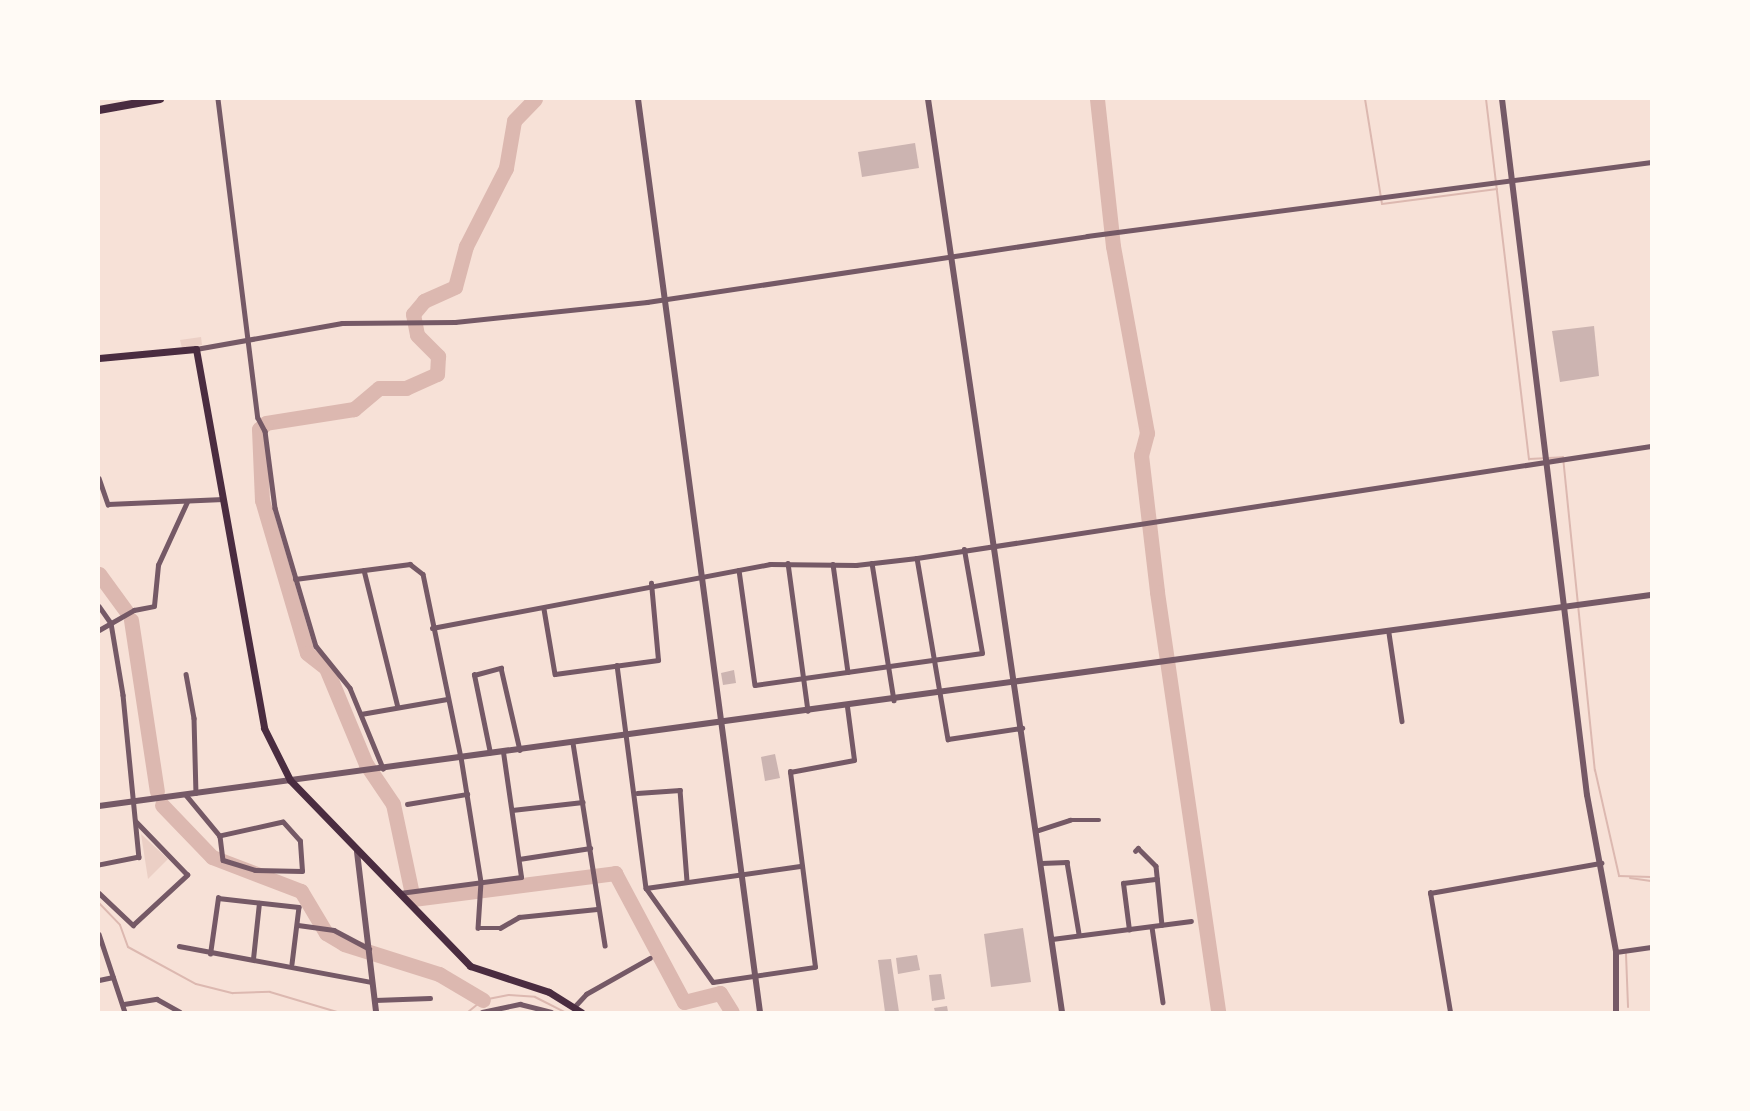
<!DOCTYPE html>
<html>
<head>
<meta charset="utf-8">
<style>
	body { margin:0 }
	#map { position:relative; width:1750px; height:1111px; overflow:hidden; background:#f7e1d7; font-family:"Space Grotesk",sans-serif }
	div>[style] { position:absolute }
	[style*='--x'] { left:calc(var(--x)*1px); top:calc(var(--y)*1px); width:calc(var(--w)*1px); rotate:calc(var(--a)*1deg) }
	.green>* { inset:0; background:#ebcfc5 }
	.stream>* { height:2px; margin:-1px; padding:0 1px; transform-origin:1px; border-radius:1px; background:#dcb8b0 }
	.river>* { height:15px; margin:-7.5px; padding:0 7.5px; transform-origin:7.5px; border-radius:7.5px; background:#dcb8b0 }
	.building>* { inset:0; background:#ccb4b1 }
	.minor>* { height:4.5px; margin:-2.25px; padding:0 2.25px; transform-origin:2.25px; border-radius:2.25px; background:#755966 }
	.tertiary>* { height:6px; margin:-3px; padding:0 3px; transform-origin:3px; border-radius:3px; background:#755966 }
	.secondary>* { height:7px; margin:-3.5px; padding:0 3.5px; transform-origin:3.5px; border-radius:3.5px; background:#4a2c40 }
	.primary>* { height:8px; margin:-4px; padding:0 4px; transform-origin:4px; border-radius:4px; background:#4a2c40 }
	span { translate:-50% -50%; white-space:nowrap; text-align:center; line-height:1.15; -webkit-text-stroke:4.5px #fffaf5; paint-order:stroke }
	.frame { position:absolute; inset:0; border:100px solid #fffaf5; pointer-events:none }
</style>
</head>
<body>
<div id="map">
	<div class="green">
		<i style="clip-path:polygon(201px 337px,202px 345px,182px 348px,180px 340px)"></i>
		<i style="clip-path:polygon(141px 834px,168px 859px,148px 879px)"></i>
	</div>
	<div class="stream">
		<i style="--x:1365;--y:99;--w:106;--a:80.8"></i>
		<i style="--x:1382;--y:204;--w:116;--a:-7.4"></i>
		<i style="--x:1486;--y:99;--w:363;--a:83.2"></i>
		<i style="--x:1529;--y:459;--w:34;--a:-3"></i>
		<i style="--x:1563;--y:457;--w:315;--a:84.2"></i>
		<i style="--x:1595;--y:770;--w:109;--a:77.2"></i>
		<i style="--x:1619;--y:876;--w:32;--a:2"></i>
		<i style="--x:1630;--y:878;--w:21;--a:8"></i>
		<i style="--x:99;--y:903;--w:30;--a:46"></i>
		<i style="--x:120;--y:925;--w:23;--a:70"></i>
		<i style="--x:128;--y:947;--w:77;--a:28.6"></i>
		<i style="--x:196;--y:984;--w:38;--a:14"></i>
		<i style="--x:233;--y:993;--w:37;--a:-2"></i>
		<i style="--x:270;--y:992;--w:70;--a:16.6"></i>
		<i style="--x:1626;--y:954;--w:53;--a:87.8"></i>
		<i style="--x:468;--y:1012;--w:19;--a:-39"></i>
		<i style="--x:483;--y:1000;--w:26;--a:-11"></i>
		<i style="--x:509;--y:995;--w:26;--a:4"></i>
		<i style="--x:535;--y:997;--w:34;--a:27"></i>
	</div>
	<div class="river">
		<i style="--x:535;--y:99;--w:30;--a:134"></i>
		<i style="--x:514;--y:121;--w:48;--a:99.7"></i>
		<i style="--x:506;--y:168;--w:88;--a:117.1"></i>
		<i style="--x:466;--y:246;--w:42;--a:105"></i>
		<i style="--x:455;--y:287;--w:34;--a:156"></i>
		<i style="--x:424;--y:301;--w:17;--a:130"></i>
		<i style="--x:413;--y:314;--w:21;--a:79"></i>
		<i style="--x:417;--y:335;--w:30;--a:45"></i>
		<i style="--x:438;--y:356;--w:18;--a:93"></i>
		<i style="--x:437;--y:374;--w:34;--a:156"></i>
		<i style="--x:406;--y:388;--w:27;--a:180"></i>
		<i style="--x:379;--y:388;--w:33;--a:140"></i>
		<i style="--x:354;--y:409;--w:89;--a:171"></i>
		<i style="--x:266;--y:423;--w:9;--a:139"></i>
		<i style="--x:259;--y:429;--w:71;--a:87.6"></i>
		<i style="--x:262;--y:500;--w:159;--a:73.6"></i>
		<i style="--x:307;--y:653;--w:24;--a:38"></i>
		<i style="--x:326;--y:668;--w:104;--a:67.4"></i>
		<i style="--x:366;--y:764;--w:48;--a:56"></i>
		<i style="--x:393;--y:804;--w:97;--a:78.1"></i>
		<i style="--x:413;--y:899;--w:204;--a:-7.3"></i>
		<i style="--x:615;--y:873;--w:146;--a:61.9"></i>
		<i style="--x:684;--y:1002;--w:37;--a:-14"></i>
		<i style="--x:720;--y:993;--w:22;--a:58"></i>
		<i style="--x:1097;--y:99;--w:148;--a:83.8"></i>
		<i style="--x:1113;--y:246;--w:190;--a:79.7"></i>
		<i style="--x:1147;--y:433;--w:23;--a:105"></i>
		<i style="--x:1141;--y:455;--w:138;--a:83.3"></i>
		<i style="--x:1157;--y:592;--w:424;--a:81.7"></i>
		<i style="--x:99;--y:574;--w:46;--a:53.9"></i>
		<i style="--x:131;--y:620;--w:173;--a:81.4"></i>
		<i style="--x:162;--y:805;--w:72;--a:46.1"></i>
		<i style="--x:212;--y:857;--w:95;--a:20.9"></i>
		<i style="--x:301;--y:891;--w:49;--a:59.2"></i>
		<i style="--x:326;--y:933;--w:21;--a:31"></i>
		<i style="--x:344;--y:944;--w:100;--a:17.5"></i>
		<i style="--x:439;--y:974;--w:51;--a:30.6"></i>
	</div>
	<div class="building">
		<i style="clip-path:polygon(915px 143px,919px 168px,862px 177px,858px 152px)"></i>
		<i style="clip-path:polygon(1594px 326px,1599px 376px,1560px 382px,1552px 331px)"></i>
		<i style="clip-path:polygon(734px 670px,736px 683px,723px 685px,721px 673px)"></i>
		<i style="clip-path:polygon(775px 754px,780px 778px,765px 781px,761px 757px)"></i>
		<i style="clip-path:polygon(1023px 928px,1031px 982px,991px 987px,984px 934px)"></i>
		<i style="clip-path:polygon(917px 955px,920px 970px,898px 974px,896px 958px)"></i>
		<i style="clip-path:polygon(891px 959px,899px 1012px,885px 1012px,878px 960px)"></i>
		<i style="clip-path:polygon(941px 974px,945px 999px,932px 1001px,929px 975px)"></i>
		<i style="clip-path:polygon(947px 1006px,948px 1012px,935px 1012px,934px 1008px)"></i>
	</div>
	<div class="minor">
		<i style="--x:218;--y:99;--w:321;--a:82.9"></i>
		<i style="--x:258;--y:418;--w:15;--a:62"></i>
		<i style="--x:265;--y:431;--w:78;--a:82.6"></i>
		<i style="--x:275;--y:508;--w:144;--a:73.5"></i>
		<i style="--x:316;--y:646;--w:54;--a:51"></i>
		<i style="--x:350;--y:688;--w:87;--a:67.6"></i>
		<i style="--x:196;--y:349;--w:148;--a:-10.1"></i>
		<i style="--x:342;--y:323;--w:113;--a:-0.5"></i>
		<i style="--x:455;--y:322;--w:193;--a:-5.9"></i>
		<i style="--x:647;--y:302;--w:445;--a:-8.5"></i>
		<i style="--x:1087;--y:236;--w:569;--a:-7.47"></i>
		<i style="--x:99;--y:478;--w:28;--a:71"></i>
		<i style="--x:108;--y:504;--w:115;--a:-2.5"></i>
		<i style="--x:917;--y:558;--w:184;--a:80.3"></i>
		<i style="--x:948;--y:739;--w:75;--a:-8.5"></i>
		<i style="--x:788;--y:563;--w:149;--a:82.3"></i>
		<i style="--x:872;--y:563;--w:139;--a:80.9"></i>
		<i style="--x:833;--y:564;--w:109;--a:82.1"></i>
		<i style="--x:364;--y:570;--w:141;--a:76.1"></i>
		<i style="--x:739;--y:570;--w:116;--a:82.1"></i>
		<i style="--x:755;--y:685;--w:229;--a:-8"></i>
		<i style="--x:982;--y:653;--w:105;--a:-99.9"></i>
		<i style="--x:295;--y:579;--w:116;--a:-7.4"></i>
		<i style="--x:410;--y:564;--w:16;--a:38"></i>
		<i style="--x:423;--y:574;--w:187;--a:78.3"></i>
		<i style="--x:461;--y:757;--w:127;--a:80.9"></i>
		<i style="--x:481;--y:882;--w:46;--a:93.7"></i>
		<i style="--x:478;--y:928;--w:22;--a:0"></i>
		<i style="--x:500;--y:928;--w:22;--a:-30"></i>
		<i style="--x:519;--y:917;--w:78;--a:-5.9"></i>
		<i style="--x:99;--y:606;--w:21;--a:55"></i>
		<i style="--x:111;--y:623;--w:73;--a:80.5"></i>
		<i style="--x:123;--y:695;--w:163;--a:84.4"></i>
		<i style="--x:139;--y:857;--w:41;--a:168.7"></i>
		<i style="--x:544;--y:609;--w:66;--a:80.4"></i>
		<i style="--x:555;--y:674;--w:104;--a:-7.7"></i>
		<i style="--x:658;--y:660;--w:77;--a:-95.2"></i>
		<i style="--x:432;--y:628;--w:344;--a:-10.7"></i>
		<i style="--x:770;--y:564;--w:86;--a:0.7"></i>
		<i style="--x:856;--y:565;--w:61;--a:-6.5"></i>
		<i style="--x:917;--y:558;--w:742;--a:-8.68"></i>
		<i style="--x:99;--y:630;--w:40;--a:-29.7"></i>
		<i style="--x:134;--y:610;--w:20;--a:-11"></i>
		<i style="--x:154;--y:606;--w:41;--a:-84.4"></i>
		<i style="--x:158;--y:565;--w:69;--a:-65.3"></i>
		<i style="--x:1389;--y:633;--w:89;--a:81.6"></i>
		<i style="--x:617;--y:665;--w:225;--a:82.6"></i>
		<i style="--x:646;--y:888;--w:115;--a:54.5"></i>
		<i style="--x:713;--y:982;--w:103;--a:-8.4"></i>
		<i style="--x:815;--y:967;--w:197;--a:-97.3"></i>
		<i style="--x:790;--y:772;--w:65;--a:-10.6"></i>
		<i style="--x:854;--y:760;--w:53;--a:-97.5"></i>
		<i style="--x:186;--y:674;--w:45;--a:79.7"></i>
		<i style="--x:194;--y:718;--w:75;--a:88.5"></i>
		<i style="--x:361;--y:714;--w:87;--a:-9.9"></i>
		<i style="--x:573;--y:743;--w:205;--a:81"></i>
		<i style="--x:490;--y:753;--w:80;--a:-101.6"></i>
		<i style="--x:474;--y:675;--w:28;--a:-15"></i>
		<i style="--x:501;--y:668;--w:84;--a:77"></i>
		<i style="--x:637;--y:793;--w:43;--a:-4"></i>
		<i style="--x:680;--y:790;--w:92;--a:85.6"></i>
		<i style="--x:186;--y:795;--w:53;--a:50.3"></i>
		<i style="--x:220;--y:836;--w:24;--a:83"></i>
		<i style="--x:223;--y:860;--w:34;--a:17"></i>
		<i style="--x:255;--y:870;--w:47;--a:1.2"></i>
		<i style="--x:302;--y:871;--w:30;--a:-94"></i>
		<i style="--x:300;--y:841;--w:25;--a:-132"></i>
		<i style="--x:283;--y:822;--w:65;--a:167.5"></i>
		<i style="--x:407;--y:804;--w:61;--a:-9.5"></i>
		<i style="--x:512;--y:810;--w:71;--a:-6.4"></i>
		<i style="--x:1036;--y:831;--w:36;--a:-18"></i>
		<i style="--x:1070;--y:820;--w:29;--a:0"></i>
		<i style="--x:1135;--y:851;--w:4;--a:-45"></i>
		<i style="--x:1138;--y:848;--w:25;--a:45"></i>
		<i style="--x:1156;--y:866;--w:59;--a:84.2"></i>
		<i style="--x:519;--y:859;--w:72;--a:-8.8"></i>
		<i style="--x:1041;--y:863;--w:26;--a:-2"></i>
		<i style="--x:1067;--y:862;--w:73;--a:80.5"></i>
		<i style="--x:646;--y:888;--w:157;--a:-8.1"></i>
		<i style="--x:99;--y:893;--w:47;--a:43.3"></i>
		<i style="--x:133;--y:925;--w:74;--a:-42.8"></i>
		<i style="--x:187;--y:875;--w:74;--a:-133.9"></i>
		<i style="--x:400;--y:893;--w:122;--a:-7.5"></i>
		<i style="--x:521;--y:877;--w:126;--a:-98.2"></i>
		<i style="--x:298;--y:925;--w:36;--a:8"></i>
		<i style="--x:334;--y:930;--w:40;--a:28"></i>
		<i style="--x:1152;--y:927;--w:76;--a:81.7"></i>
		<i style="--x:1129;--y:930;--w:47;--a:-97.3"></i>
		<i style="--x:1123;--y:883;--w:34;--a:-7"></i>
		<i style="--x:99;--y:934;--w:82;--a:71.6"></i>
		<i style="--x:1052;--y:939;--w:140;--a:-7.4"></i>
		<i style="--x:179;--y:946;--w:196;--a:10.6"></i>
		<i style="--x:1616;--y:952;--w:35;--a:-8"></i>
		<i style="--x:210;--y:954;--w:57;--a:-81.9"></i>
		<i style="--x:218;--y:898;--w:81;--a:6.3"></i>
		<i style="--x:299;--y:907;--w:57;--a:97"></i>
		<i style="--x:253;--y:959;--w:56;--a:-83.9"></i>
		<i style="--x:99;--y:980;--w:14;--a:-12"></i>
		<i style="--x:375;--y:1000;--w:55;--a:-2.1"></i>
		<i style="--x:124;--y:1004;--w:33;--a:-9"></i>
		<i style="--x:157;--y:999;--w:26;--a:29"></i>
		<i style="--x:575;--y:1006;--w:16;--a:-47"></i>
		<i style="--x:586;--y:994;--w:73;--a:-29.4"></i>
		<i style="--x:482;--y:1012;--w:39;--a:-12"></i>
		<i style="--x:520;--y:1004;--w:32;--a:14"></i>
		<i style="--x:1450;--y:1012;--w:121;--a:-99.5"></i>
		<i style="--x:1430;--y:893;--w:174;--a:-10"></i>
	</div>
	<div class="tertiary">
		<i style="--x:638;--y:99;--w:921;--a:82.39"></i>
		<i style="--x:928;--y:99;--w:923;--a:81.65"></i>
		<i style="--x:1502;--y:99;--w:701;--a:83.04"></i>
		<i style="--x:1587;--y:795;--w:160;--a:79.5"></i>
		<i style="--x:1616;--y:952;--w:60;--a:90"></i>
		<i style="--x:99;--y:806;--w:1566;--a:-7.74"></i>
		<i style="--x:357;--y:852;--w:161;--a:83.2"></i>
	</div>
	<div class="secondary">
		<i style="--x:99;--y:358;--w:97;--a:-5.3"></i>
		<i style="--x:196;--y:349;--w:385;--a:79.8"></i>
		<i style="--x:264;--y:728;--w:58;--a:63.4"></i>
		<i style="--x:290;--y:780;--w:259;--a:45.9"></i>
		<i style="--x:470;--y:966;--w:83;--a:18.2"></i>
		<i style="--x:549;--y:992;--w:38;--a:32"></i>
	</div>
	<div class="primary">
		<i style="--x:99;--y:110;--w:62;--a:-10.2"></i>
	</div>
	<div class="frame"></div>
</div>
</body>
</html>
